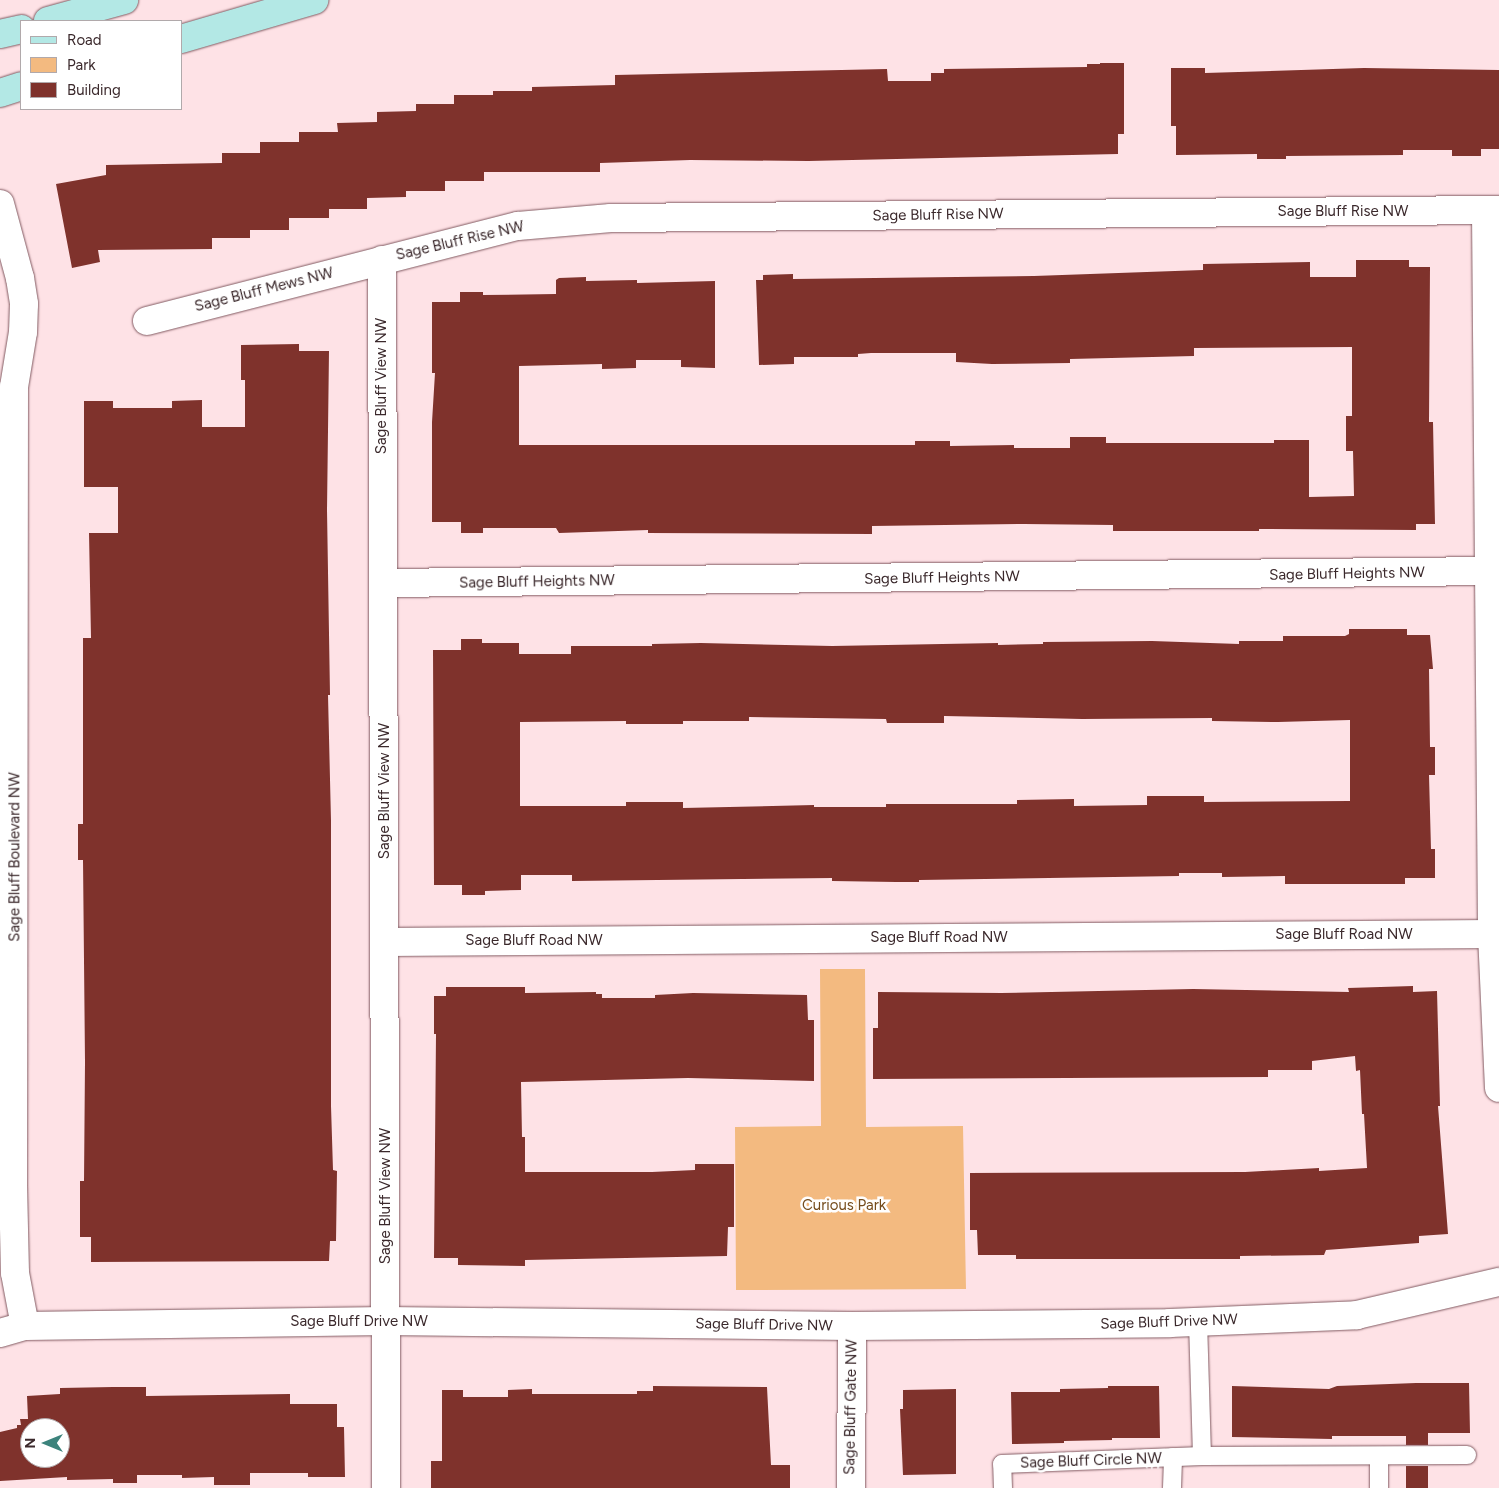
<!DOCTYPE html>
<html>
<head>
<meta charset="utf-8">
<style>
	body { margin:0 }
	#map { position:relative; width:1499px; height:1488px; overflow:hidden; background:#fee2e6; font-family:Figtree,sans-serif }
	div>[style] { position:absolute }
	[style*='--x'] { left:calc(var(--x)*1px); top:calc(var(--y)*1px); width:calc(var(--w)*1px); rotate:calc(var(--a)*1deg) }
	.green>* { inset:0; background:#f3ba80 }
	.building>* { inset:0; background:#7f322c }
	.roads { filter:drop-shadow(0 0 1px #825b62) drop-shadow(0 0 1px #825b62) }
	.lane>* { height:18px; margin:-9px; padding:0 9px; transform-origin:9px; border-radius:9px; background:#fff }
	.street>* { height:28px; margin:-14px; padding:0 14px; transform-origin:14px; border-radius:14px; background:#fff }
	.secondary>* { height:28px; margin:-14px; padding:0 14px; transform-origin:14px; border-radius:14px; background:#b3e8e5 }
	span { translate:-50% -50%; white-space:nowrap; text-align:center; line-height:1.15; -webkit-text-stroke:5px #fff; paint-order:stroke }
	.street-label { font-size:15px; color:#3b292c }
	.park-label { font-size:15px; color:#754c1c }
	.legend { position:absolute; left:20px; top:20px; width:162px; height:90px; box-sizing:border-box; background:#fff; border:1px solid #b1a9ab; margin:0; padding:6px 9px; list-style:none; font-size:15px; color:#3b292c }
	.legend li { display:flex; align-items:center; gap:10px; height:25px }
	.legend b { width:25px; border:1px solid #b1a9ab }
	.north { position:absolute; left:20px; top:1418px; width:50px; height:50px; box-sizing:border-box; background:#fff; border:1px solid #b1a9ab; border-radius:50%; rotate:270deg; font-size:14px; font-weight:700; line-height:20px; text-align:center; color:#3b292c }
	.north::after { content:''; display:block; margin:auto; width:18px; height:22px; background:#3c837c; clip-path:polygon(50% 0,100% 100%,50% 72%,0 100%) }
</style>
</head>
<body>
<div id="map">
	<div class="green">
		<i style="clip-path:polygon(820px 969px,865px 969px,866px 1127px,963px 1126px,966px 1289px,736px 1290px,735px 1127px,821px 1126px)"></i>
	</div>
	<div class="building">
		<i style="clip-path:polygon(1100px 63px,1124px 63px,1124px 134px,1118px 134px,1118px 154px,808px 161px,690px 160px,600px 163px,600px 172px,484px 172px,484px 181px,445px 181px,445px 191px,406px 191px,406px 197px,367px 198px,367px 209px,329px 209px,329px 218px,289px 218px,289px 230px,250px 230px,250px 238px,212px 238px,212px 249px,98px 250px,100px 262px,72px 268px,56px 184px,106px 175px,106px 165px,222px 163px,222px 153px,260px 153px,260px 142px,299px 142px,299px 132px,338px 132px,337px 123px,377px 122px,377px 112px,416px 111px,416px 104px,454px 104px,454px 95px,493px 95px,493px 91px,532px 91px,532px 87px,615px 85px,615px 75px,887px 69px,888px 81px,931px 81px,931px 73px,944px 73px,944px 69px,1087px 67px,1087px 64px,1100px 64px)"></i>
		<i style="clip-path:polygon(1171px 68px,1205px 68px,1205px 73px,1364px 68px,1499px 70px,1499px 149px,1481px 149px,1481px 156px,1452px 156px,1452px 150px,1403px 150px,1403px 155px,1286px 156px,1286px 159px,1257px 159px,1257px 154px,1176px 155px,1176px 126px,1171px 126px)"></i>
		<i style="clip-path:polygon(1356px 260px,1409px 260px,1409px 267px,1430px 267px,1429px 422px,1433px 422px,1435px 524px,1416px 524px,1416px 530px,1259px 529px,1259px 531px,1113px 531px,1113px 525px,1024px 524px,872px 526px,872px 534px,648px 533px,648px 530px,559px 533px,556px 528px,483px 528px,483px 533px,461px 533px,461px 522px,432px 522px,432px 422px,435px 373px,432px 373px,432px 302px,460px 302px,460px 292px,483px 292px,483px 295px,556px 294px,556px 280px,559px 278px,586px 277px,586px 281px,637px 280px,637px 283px,715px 281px,715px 368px,681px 367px,681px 360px,636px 360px,636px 368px,602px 369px,602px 364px,519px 366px,519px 445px,915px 445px,915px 441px,950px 441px,950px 446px,1014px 445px,1014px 448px,1070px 448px,1070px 437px,1106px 437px,1106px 443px,1274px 443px,1274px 440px,1309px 440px,1309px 497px,1354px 496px,1353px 451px,1346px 451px,1346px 416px,1352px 416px,1352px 347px,1194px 348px,1194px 356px,1070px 359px,1070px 363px,992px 364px,956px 362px,956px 353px,871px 353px,858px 354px,858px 357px,794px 357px,794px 364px,759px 365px,756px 280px,763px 280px,763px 275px,793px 274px,793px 279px,1034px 276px,1203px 270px,1203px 264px,1310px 262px,1310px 277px,1356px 277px)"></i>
		<i style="clip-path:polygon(299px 344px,299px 351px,329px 351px,327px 510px,330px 695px,328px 695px,331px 821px,331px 1106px,333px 1170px,337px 1171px,336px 1241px,330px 1241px,329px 1261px,91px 1262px,91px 1237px,80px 1237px,80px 1181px,84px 1181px,85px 1062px,83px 860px,78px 860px,78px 824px,83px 824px,83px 638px,91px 638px,89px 533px,118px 533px,118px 487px,84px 487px,84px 401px,113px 401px,113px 408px,172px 408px,172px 401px,202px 400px,202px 427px,245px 427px,245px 380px,241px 380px,241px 345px)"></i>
		<i style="clip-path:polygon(evenodd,1349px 629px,1407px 629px,1407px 635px,1430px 635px,1433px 669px,1429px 669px,1430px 747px,1435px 747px,1435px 775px,1429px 775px,1431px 849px,1435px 849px,1435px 878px,1405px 878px,1405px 884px,1285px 884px,1285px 876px,1222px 877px,1222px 873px,1179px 873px,1179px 876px,919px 880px,919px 882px,896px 882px,832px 881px,832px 878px,572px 881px,572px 875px,521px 875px,521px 890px,485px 891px,485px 895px,462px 895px,462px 885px,434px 885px,433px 650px,461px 650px,461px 639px,482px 639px,482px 643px,519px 643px,519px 654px,571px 654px,571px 646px,652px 646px,652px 644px,701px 643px,832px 646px,998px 643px,998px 645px,1043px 644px,1043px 642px,1152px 641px,1239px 644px,1239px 641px,1283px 641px,1283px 636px,1345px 636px,1349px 634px,1349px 629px,944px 716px,1082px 719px,1212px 718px,1212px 721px,1278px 722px,1350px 720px,1350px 801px,1204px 802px,1204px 796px,1147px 796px,1147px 805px,1074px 806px,1074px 799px,1017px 800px,1017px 804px,886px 804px,886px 807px,814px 807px,814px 805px,683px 808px,683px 802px,626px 802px,626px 806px,520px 806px,520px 722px,626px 721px,626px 724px,683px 724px,683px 721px,749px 721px,749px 717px,886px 719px,887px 723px,944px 723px,944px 716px)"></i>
		<i style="clip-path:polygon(1413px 986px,1413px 992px,1437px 991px,1440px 1106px,1438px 1106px,1448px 1234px,1419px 1236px,1419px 1243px,1326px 1250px,1324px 1255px,1240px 1256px,1240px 1259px,1016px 1259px,1016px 1255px,978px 1255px,977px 1230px,970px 1230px,970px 1173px,1245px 1172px,1319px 1168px,1319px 1171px,1367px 1168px,1364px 1114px,1362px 1114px,1360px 1070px,1356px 1071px,1355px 1056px,1312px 1061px,1312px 1070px,1268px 1070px,1268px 1077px,873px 1079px,873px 1028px,878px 1028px,878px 992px,1001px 993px,1193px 989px,1349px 992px,1348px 988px)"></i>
		<i style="clip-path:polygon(446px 987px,525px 987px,525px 993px,596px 992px,596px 994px,602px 994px,602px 998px,655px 998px,655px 995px,693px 993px,807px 995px,808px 1020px,814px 1020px,814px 1081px,688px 1078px,521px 1082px,522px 1137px,525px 1137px,525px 1172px,652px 1172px,695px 1170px,695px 1164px,734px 1164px,734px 1227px,728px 1227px,727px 1256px,525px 1260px,525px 1266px,458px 1265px,458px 1258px,434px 1258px,436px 1034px,434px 1034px,434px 996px,446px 996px)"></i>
		<i style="clip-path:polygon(1416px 1383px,1469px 1383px,1470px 1433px,1428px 1433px,1428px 1445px,1406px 1445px,1406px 1436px,1332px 1436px,1332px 1439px,1232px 1437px,1232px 1386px,1329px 1389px,1337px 1386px)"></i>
		<i style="clip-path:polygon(653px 1386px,767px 1387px,771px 1465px,790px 1465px,790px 1488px,431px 1488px,431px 1461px,442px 1461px,442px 1390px,463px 1390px,463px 1397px,508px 1397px,508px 1390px,532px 1389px,532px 1394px,637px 1394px,637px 1391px,653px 1391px)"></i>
		<i style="clip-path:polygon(1108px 1386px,1159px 1386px,1160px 1438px,1112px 1438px,1112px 1440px,1064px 1441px,1064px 1443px,1012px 1444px,1011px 1392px,1060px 1392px,1060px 1389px,1108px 1388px)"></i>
		<i style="clip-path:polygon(evenodd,113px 1387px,146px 1387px,146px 1396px,290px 1394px,290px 1404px,337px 1404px,337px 1427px,344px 1427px,345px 1477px,308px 1477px,308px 1473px,250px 1473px,250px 1485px,214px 1485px,214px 1477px,182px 1478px,182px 1475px,137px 1475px,137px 1483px,113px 1483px,113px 1479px,67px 1480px,67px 1477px,0 1481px,0 1432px,17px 1428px,17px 1425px,21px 1425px,20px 1419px,28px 1419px,27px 1396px,60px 1394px,60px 1388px,113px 1387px,30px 1428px,60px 1428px,60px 1458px,30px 1458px,30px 1428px)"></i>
		<i style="clip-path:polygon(956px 1389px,956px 1474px,903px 1475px,900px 1409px,903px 1409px,903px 1390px)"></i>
		<i style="clip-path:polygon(1406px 1466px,1428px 1466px,1428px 1488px,1406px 1488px)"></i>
	</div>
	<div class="roads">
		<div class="lane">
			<i style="--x:1202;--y:1456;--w:265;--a:-0.2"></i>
			<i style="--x:1379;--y:1456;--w:32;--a:90"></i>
			<i style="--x:1003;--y:1488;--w:24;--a:-92"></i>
			<i style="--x:1002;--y:1464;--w:200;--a:-2.3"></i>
			<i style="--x:1202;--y:1456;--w:134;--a:-91.7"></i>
			<i style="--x:1172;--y:1488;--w:31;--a:-88"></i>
		</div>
		<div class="street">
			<i style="--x:0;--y:204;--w:77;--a:74.9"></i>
			<i style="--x:20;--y:278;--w:26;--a:81"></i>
			<i style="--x:24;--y:304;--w:28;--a:92"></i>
			<i style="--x:23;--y:332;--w:56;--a:99.3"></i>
			<i style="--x:14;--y:387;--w:798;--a:90.07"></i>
			<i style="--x:13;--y:1185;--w:88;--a:88.7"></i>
			<i style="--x:15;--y:1273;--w:54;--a:79.3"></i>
			<i style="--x:1486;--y:211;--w:723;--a:89.52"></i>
			<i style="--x:1492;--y:934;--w:154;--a:87.4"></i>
			<i style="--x:382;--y:260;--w:1228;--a:89.81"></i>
			<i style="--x:147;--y:321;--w:383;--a:-14.4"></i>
			<i style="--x:518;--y:226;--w:93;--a:-4.9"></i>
			<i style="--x:611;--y:218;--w:888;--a:-0.52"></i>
			<i style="--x:384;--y:583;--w:1115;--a:-0.62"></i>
			<i style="--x:386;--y:942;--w:1106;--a:-0.41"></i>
			<i style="--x:1492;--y:934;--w:8;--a:-23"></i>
			<i style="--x:0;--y:1333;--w:26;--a:-16"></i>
			<i style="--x:25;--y:1326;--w:361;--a:-0.8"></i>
			<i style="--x:386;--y:1321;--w:466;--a:0.6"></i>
			<i style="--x:852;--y:1326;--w:318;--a:-0.5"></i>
			<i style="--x:1170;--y:1323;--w:187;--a:-2.4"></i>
			<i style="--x:1357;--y:1315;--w:146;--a:-13.1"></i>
			<i style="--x:851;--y:1488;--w:162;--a:-89.6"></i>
		</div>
		<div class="secondary">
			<i style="--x:48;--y:21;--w:79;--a:-15.4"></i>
			<i style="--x:0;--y:34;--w:22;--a:-13"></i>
			<i style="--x:181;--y:39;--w:139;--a:-16.3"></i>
			<i style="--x:0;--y:93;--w:22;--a:-18"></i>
		</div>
	</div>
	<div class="street-label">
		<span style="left:1343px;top:212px">Sage Bluff Rise NW</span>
		<span style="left:938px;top:215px;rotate:-1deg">Sage Bluff Rise NW</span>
		<span style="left:460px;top:241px;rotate:-13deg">Sage Bluff Rise NW</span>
		<span style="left:264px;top:290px;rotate:-14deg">Sage Bluff Mews NW</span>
		<span style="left:382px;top:386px;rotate:-90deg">Sage Bluff View NW</span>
		<span style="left:1347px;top:574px;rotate:-1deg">Sage Bluff Heights NW</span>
		<span style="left:942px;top:578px;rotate:-1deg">Sage Bluff Heights NW</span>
		<span style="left:537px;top:582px;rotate:-1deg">Sage Bluff Heights NW</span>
		<span style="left:385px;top:791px;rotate:-90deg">Sage Bluff View NW</span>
		<span style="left:15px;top:857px;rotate:-90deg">Sage Bluff Boulevard NW</span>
		<span style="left:1344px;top:935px">Sage Bluff Road NW</span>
		<span style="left:939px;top:938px">Sage Bluff Road NW</span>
		<span style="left:534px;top:941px">Sage Bluff Road NW</span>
		<span style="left:386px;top:1196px;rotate:-90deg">Sage Bluff View NW</span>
		<span style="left:359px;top:1322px">Sage Bluff Drive NW</span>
		<span style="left:1169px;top:1322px;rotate:-2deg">Sage Bluff Drive NW</span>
		<span style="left:764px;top:1325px;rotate:1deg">Sage Bluff Drive NW</span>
		<span style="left:851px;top:1407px;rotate:-89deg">Sage Bluff Gate NW</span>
		<span style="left:1091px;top:1461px;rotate:-2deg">Sage Bluff Circle NW</span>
	</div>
	<div class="park-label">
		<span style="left:844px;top:1206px">Curious Park</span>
	</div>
	<ul class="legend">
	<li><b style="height:6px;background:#b3e8e5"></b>Road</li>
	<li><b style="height:14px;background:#f3ba80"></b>Park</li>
	<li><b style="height:14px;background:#7f322c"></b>Building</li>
	</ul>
	<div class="north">N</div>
</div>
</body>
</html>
